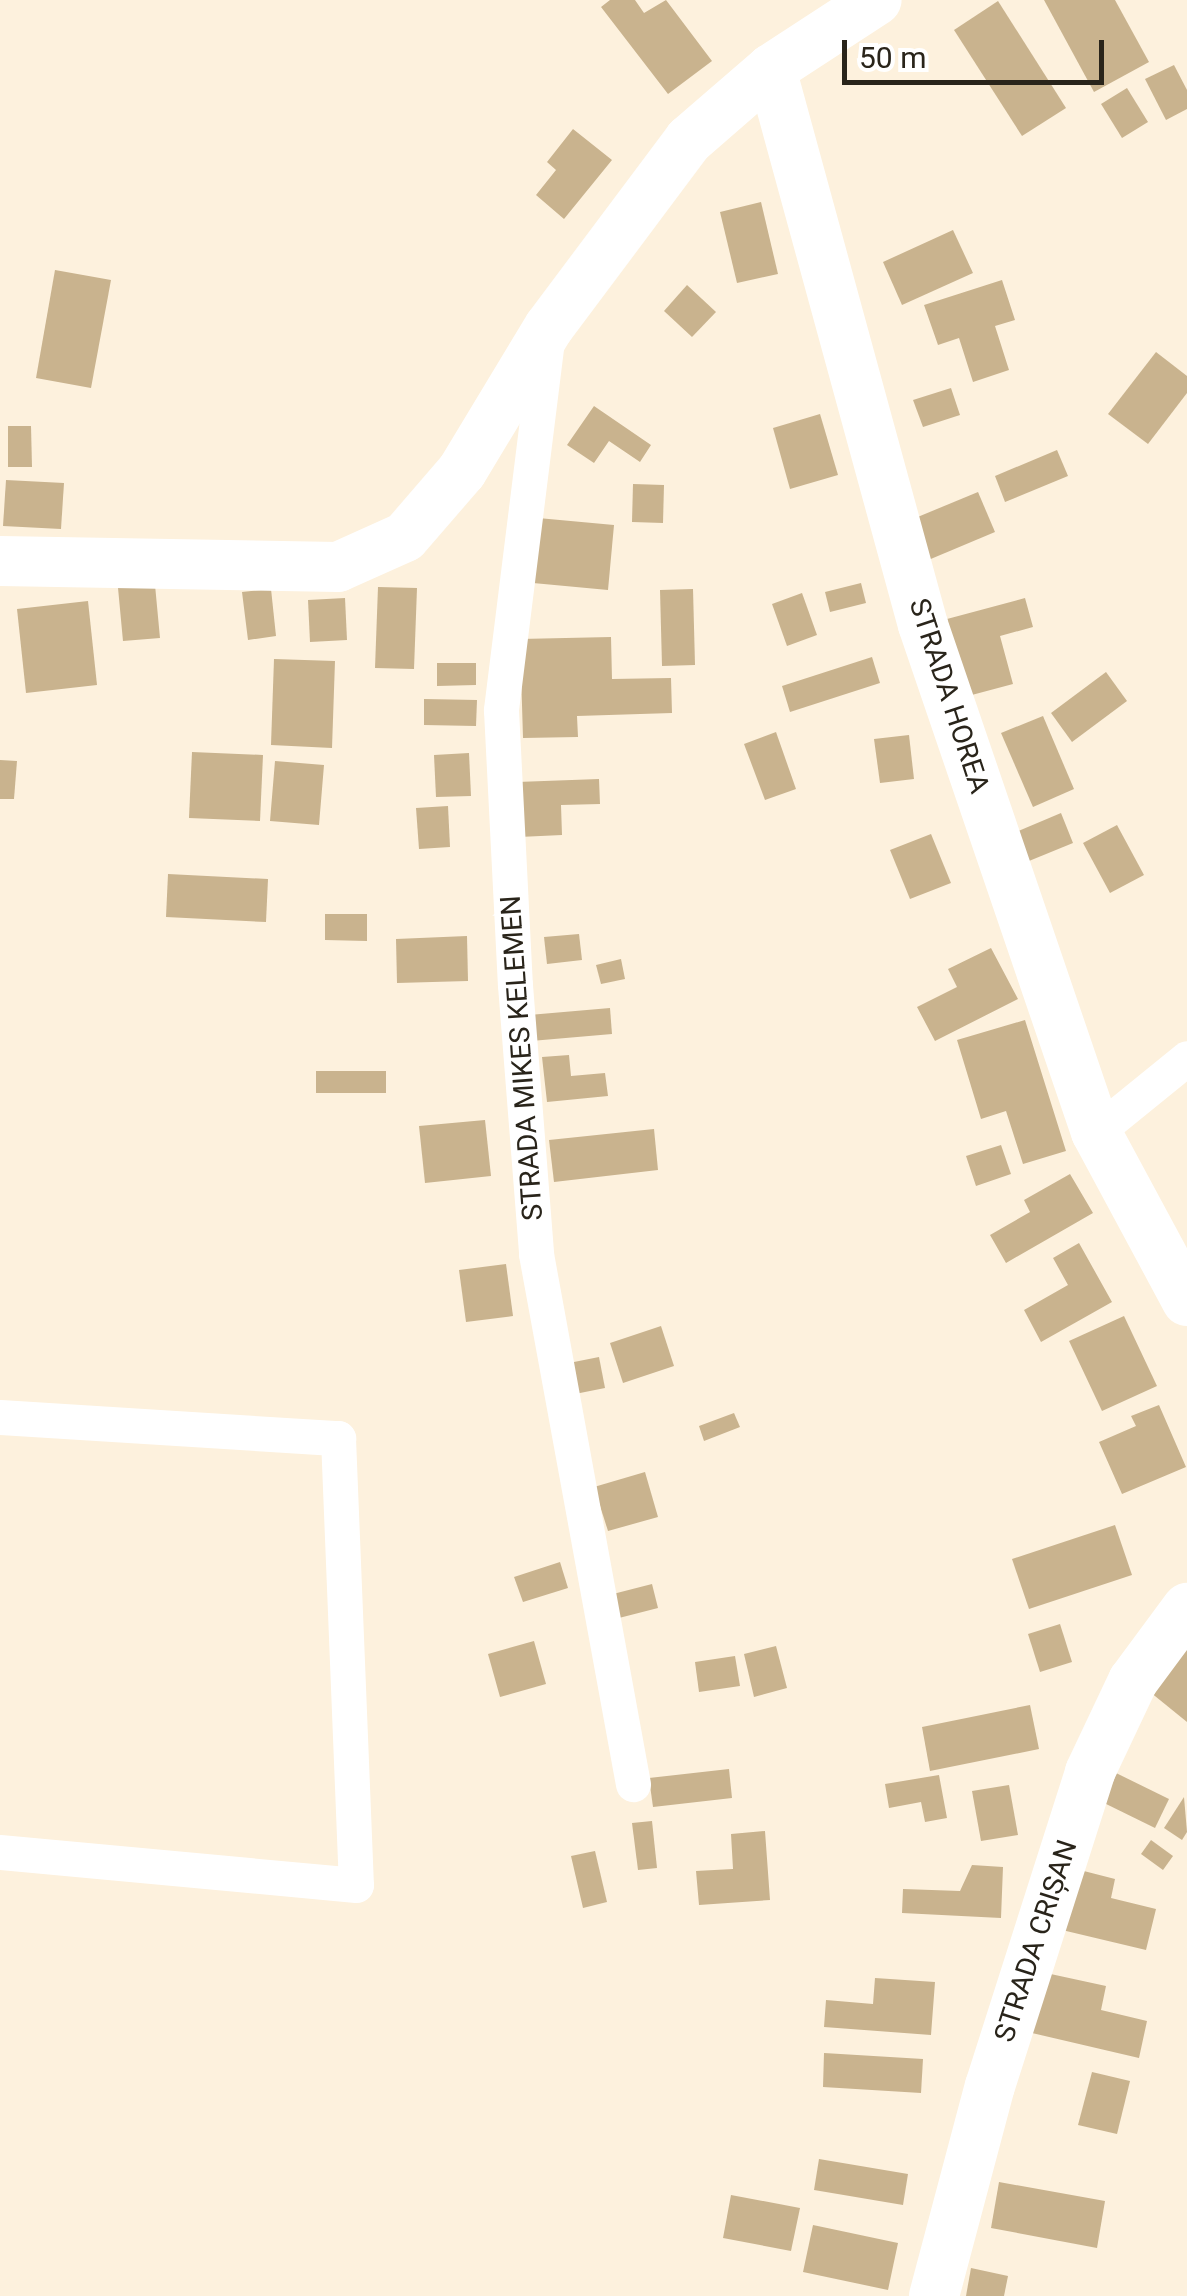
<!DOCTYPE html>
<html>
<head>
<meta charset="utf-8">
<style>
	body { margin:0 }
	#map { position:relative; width:1187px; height:2296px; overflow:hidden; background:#fdf1dd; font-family:Roboto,sans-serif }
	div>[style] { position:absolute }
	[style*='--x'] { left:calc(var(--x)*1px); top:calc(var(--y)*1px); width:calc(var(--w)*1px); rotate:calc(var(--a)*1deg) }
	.building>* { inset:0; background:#c9b38e }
	.street>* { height:35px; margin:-17.5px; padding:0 17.5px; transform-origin:17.5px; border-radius:17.5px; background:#fff }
	.secondary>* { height:50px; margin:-25px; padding:0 25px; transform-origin:25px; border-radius:25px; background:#fff }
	span { translate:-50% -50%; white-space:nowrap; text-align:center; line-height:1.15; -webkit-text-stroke:8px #fff; paint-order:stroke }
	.street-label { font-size:28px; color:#29241a }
	.scale { position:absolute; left:842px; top:40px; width:262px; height:45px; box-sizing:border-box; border:5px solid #29241a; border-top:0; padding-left:12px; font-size:30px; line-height:35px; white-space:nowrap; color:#29241a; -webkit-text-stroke:8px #fff; paint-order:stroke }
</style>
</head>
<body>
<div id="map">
	<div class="building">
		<i style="clip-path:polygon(610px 0,635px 0,644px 13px,666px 0,712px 61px,668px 94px,601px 7px)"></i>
		<i style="clip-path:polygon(1044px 0,1115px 0,1149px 62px,1094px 92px)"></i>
		<i style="clip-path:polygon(998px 1px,1066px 108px,1022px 136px,954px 30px)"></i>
		<i style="clip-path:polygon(1174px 65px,1187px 90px,1187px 109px,1166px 120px,1145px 79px)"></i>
		<i style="clip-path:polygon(1127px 88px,1148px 122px,1122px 138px,1101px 104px)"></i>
		<i style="clip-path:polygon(573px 129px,612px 160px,564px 219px,536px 195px,556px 170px,547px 162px)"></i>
		<i style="clip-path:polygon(761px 202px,778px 274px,737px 283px,720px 212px)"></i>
		<i style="clip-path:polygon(953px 230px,973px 273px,902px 305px,883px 262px)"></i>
		<i style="clip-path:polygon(55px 270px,111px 280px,91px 388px,36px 378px)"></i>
		<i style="clip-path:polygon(1002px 280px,1015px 320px,995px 326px,1009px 370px,973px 382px,959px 338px,938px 345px,924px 305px)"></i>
		<i style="clip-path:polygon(687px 285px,716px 312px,692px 337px,664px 311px)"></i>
		<i style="clip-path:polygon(1156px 352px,1187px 376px,1187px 393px,1148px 444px,1108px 414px)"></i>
		<i style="clip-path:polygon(951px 388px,960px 415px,923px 427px,913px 400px)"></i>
		<i style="clip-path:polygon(594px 406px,651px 445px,640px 462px,609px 441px,594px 463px,567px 445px)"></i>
		<i style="clip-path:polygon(820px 414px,838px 475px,790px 489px,773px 428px)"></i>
		<i style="clip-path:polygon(8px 426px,31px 426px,32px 467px,8px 467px)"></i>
		<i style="clip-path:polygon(1057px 450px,1068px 476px,1005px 502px,995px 476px)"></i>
		<i style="clip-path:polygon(6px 480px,64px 483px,61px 529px,3px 526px)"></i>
		<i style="clip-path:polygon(633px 484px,664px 485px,663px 523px,632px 522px)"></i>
		<i style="clip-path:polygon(978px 492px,995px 532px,926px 561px,908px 521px)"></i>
		<i style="clip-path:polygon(538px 518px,614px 525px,608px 590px,533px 583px)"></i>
		<i style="clip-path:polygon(861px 583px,866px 603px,830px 612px,825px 592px)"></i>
		<i style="clip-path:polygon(155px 585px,160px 638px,123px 641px,118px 588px)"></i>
		<i style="clip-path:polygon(378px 587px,417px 588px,414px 669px,375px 668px)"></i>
		<i style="clip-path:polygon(271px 589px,276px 636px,248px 640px,242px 592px)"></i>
		<i style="clip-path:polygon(693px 589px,695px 665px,662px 666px,660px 590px)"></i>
		<i style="clip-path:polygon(802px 593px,817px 635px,787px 646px,772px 604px)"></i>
		<i style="clip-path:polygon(345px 598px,347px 640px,310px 642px,308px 600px)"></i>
		<i style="clip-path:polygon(1025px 598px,1033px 627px,1000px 636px,1013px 684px,968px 696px,947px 619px)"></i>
		<i style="clip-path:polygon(88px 601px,97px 685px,26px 693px,17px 609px)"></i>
		<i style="clip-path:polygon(611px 637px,612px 679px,671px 678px,672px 713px,577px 716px,578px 737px,523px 738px,520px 639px)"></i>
		<i style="clip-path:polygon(872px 657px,880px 683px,790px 712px,782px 686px)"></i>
		<i style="clip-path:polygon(274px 659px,335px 661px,332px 748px,271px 745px)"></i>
		<i style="clip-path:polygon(437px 663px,476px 663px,476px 685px,437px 686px)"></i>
		<i style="clip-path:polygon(1106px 672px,1127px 701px,1072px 742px,1051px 713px)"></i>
		<i style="clip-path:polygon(424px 699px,477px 700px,476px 726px,424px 725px)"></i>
		<i style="clip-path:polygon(1043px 716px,1074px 789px,1033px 807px,1001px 733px)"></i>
		<i style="clip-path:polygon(776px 732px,796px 789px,765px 800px,744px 744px)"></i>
		<i style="clip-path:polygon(909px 735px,914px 779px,880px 783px,874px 739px)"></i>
		<i style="clip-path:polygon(192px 752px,263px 755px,260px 821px,189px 818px)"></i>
		<i style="clip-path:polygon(469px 753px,471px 796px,436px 797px,434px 755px)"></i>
		<i style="clip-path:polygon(0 760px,17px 761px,14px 799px,0 799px)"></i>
		<i style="clip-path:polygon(275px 761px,324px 765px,319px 825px,270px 821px)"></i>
		<i style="clip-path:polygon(599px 779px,600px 804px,561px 805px,562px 835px,519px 837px,517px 782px)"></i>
		<i style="clip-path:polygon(448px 806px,450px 847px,419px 849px,416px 808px)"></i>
		<i style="clip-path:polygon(1061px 813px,1073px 843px,1029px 861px,1016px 832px)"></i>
		<i style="clip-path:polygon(1117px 825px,1144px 875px,1110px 893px,1083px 843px)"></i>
		<i style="clip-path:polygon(931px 834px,951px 883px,910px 899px,890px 850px)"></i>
		<i style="clip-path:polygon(168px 874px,268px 879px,266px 922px,166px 917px)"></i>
		<i style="clip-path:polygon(325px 914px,367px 914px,367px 941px,325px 940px)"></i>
		<i style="clip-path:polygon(579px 934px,582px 960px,547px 964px,544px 937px)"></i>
		<i style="clip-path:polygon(467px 936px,468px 981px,397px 983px,396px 939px)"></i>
		<i style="clip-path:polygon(991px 948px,1018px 999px,935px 1041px,917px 1007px,957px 987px,948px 969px)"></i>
		<i style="clip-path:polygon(621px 959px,625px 979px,601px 984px,596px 965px)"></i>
		<i style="clip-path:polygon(610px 1008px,612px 1034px,531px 1041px,529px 1015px)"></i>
		<i style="clip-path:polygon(1025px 1020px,1066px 1151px,1023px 1164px,1006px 1111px,981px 1119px,957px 1040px)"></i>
		<i style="clip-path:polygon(569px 1055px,571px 1076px,605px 1073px,608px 1096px,547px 1102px,542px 1057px)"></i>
		<i style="clip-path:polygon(316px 1071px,386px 1071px,386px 1093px,316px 1093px)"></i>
		<i style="clip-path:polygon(485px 1120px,491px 1176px,425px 1183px,419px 1126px)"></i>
		<i style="clip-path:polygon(654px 1129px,658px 1170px,554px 1182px,549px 1140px)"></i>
		<i style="clip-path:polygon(1001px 1145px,1011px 1174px,976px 1186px,966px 1156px)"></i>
		<i style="clip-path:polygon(1070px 1174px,1093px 1213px,1006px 1263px,990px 1235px,1030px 1212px,1024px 1200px)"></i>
		<i style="clip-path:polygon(1079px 1243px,1112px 1302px,1041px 1342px,1024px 1310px,1068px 1285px,1053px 1258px)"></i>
		<i style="clip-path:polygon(506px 1264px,513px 1316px,466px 1322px,459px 1270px)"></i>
		<i style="clip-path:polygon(1124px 1316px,1157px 1386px,1102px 1411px,1069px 1341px)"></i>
		<i style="clip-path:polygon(661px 1326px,674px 1366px,623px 1383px,610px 1343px)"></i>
		<i style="clip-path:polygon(599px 1357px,605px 1388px,575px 1394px,569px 1363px)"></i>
		<i style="clip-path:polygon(1159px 1405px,1186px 1467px,1122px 1494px,1099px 1442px,1136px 1426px,1131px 1416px)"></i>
		<i style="clip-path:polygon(734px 1413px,740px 1427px,704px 1441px,699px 1426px)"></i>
		<i style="clip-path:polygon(645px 1472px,658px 1517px,608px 1531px,594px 1487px)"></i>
		<i style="clip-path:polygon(1115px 1525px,1132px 1575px,1029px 1609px,1012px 1559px)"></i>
		<i style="clip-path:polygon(560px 1562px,568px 1588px,523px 1602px,514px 1577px)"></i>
		<i style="clip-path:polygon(652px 1584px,658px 1608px,619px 1618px,613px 1594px)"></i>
		<i style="clip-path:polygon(1060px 1624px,1072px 1662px,1040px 1672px,1028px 1634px)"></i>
		<i style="clip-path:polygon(534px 1641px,546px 1684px,500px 1697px,488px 1654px)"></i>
		<i style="clip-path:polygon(776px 1646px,787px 1688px,754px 1697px,744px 1654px)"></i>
		<i style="clip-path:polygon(1187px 1646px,1187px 1722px,1150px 1692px)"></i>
		<i style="clip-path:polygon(735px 1656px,740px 1686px,699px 1692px,695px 1662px)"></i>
		<i style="clip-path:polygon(1030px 1705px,1039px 1749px,930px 1771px,922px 1727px)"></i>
		<i style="clip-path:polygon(729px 1769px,732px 1798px,653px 1807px,649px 1778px)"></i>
		<i style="clip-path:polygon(1114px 1772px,1169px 1799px,1155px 1828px,1100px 1801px)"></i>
		<i style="clip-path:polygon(939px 1775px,947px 1818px,925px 1822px,921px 1802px,889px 1808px,885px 1784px)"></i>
		<i style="clip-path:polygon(1009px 1785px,1018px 1835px,981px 1841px,972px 1791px)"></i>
		<i style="clip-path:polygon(1184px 1797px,1187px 1832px,1182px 1840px,1164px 1828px)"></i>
		<i style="clip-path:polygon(652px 1821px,657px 1868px,638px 1870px,632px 1823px)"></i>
		<i style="clip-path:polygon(765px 1831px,770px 1900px,699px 1905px,696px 1871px,733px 1869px,731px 1834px)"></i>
		<i style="clip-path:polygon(1151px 1840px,1173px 1856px,1163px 1870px,1141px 1854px)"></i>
		<i style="clip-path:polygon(595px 1851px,607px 1902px,583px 1908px,571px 1856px)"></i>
		<i style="clip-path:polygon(972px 1865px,1003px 1867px,1001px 1918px,902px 1913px,903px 1889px,960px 1891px)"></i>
		<i style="clip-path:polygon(1076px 1869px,1115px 1879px,1111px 1898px,1156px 1909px,1146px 1950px,1062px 1930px)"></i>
		<i style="clip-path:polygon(1046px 1973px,1106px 1986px,1101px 2010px,1147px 2021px,1139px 2058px,1032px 2033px)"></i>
		<i style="clip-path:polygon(875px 1978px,935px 1982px,931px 2035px,824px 2027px,826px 2000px,873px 2004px)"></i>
		<i style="clip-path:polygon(824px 2053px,923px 2059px,921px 2093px,823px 2087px)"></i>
		<i style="clip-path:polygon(1092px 2072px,1130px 2081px,1117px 2134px,1078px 2125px)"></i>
		<i style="clip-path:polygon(819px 2159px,908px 2174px,903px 2205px,814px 2190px)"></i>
		<i style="clip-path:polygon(999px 2182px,1105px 2201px,1097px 2248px,991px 2228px)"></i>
		<i style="clip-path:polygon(731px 2195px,800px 2208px,791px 2251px,723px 2238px)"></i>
		<i style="clip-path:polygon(813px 2225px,898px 2243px,888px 2290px,803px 2272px)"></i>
		<i style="clip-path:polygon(971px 2268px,1008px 2276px,1004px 2296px,966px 2296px)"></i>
	</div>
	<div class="street">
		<i style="--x:546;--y:348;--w:365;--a:97.1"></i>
		<i style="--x:501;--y:710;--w:275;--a:87.1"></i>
		<i style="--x:515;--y:985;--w:270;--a:85.5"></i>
		<i style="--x:536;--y:1254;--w:539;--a:79.63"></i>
		<i style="--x:1096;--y:1132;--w:117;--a:-39.1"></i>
		<i style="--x:0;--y:1417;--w:339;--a:3.6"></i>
		<i style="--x:338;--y:1438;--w:447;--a:87.7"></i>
		<i style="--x:356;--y:1885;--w:358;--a:-174.7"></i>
	</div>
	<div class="secondary">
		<i style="--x:771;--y:69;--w:576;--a:74.71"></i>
		<i style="--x:923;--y:625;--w:536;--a:71.16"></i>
		<i style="--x:1096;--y:1132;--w:192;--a:61.7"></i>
		<i style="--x:0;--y:561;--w:338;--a:1"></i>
		<i style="--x:338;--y:567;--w:73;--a:-24.1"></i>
		<i style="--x:405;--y:537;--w:87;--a:-49.2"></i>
		<i style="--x:462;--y:471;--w:168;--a:-58.9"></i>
		<i style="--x:549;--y:327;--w:234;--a:-53.2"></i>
		<i style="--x:689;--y:140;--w:108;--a:-40.9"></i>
		<i style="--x:771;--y:69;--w:126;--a:-33.1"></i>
		<i style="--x:934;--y:2296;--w:217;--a:-75.1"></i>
		<i style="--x:990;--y:2086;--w:330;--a:-72.3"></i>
		<i style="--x:1090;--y:1772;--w:101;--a:-64.7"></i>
		<i style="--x:1133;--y:1681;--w:91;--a:-53.5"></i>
	</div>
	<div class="street-label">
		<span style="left:949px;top:696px;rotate:72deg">STRADA HOREA</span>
		<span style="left:522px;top:1058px;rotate:-94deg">STRADA MIKES KELEMEN</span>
		<span style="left:1036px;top:1941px;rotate:-72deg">STRADA CRIȘAN</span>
	</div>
	<div class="scale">50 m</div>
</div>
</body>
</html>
